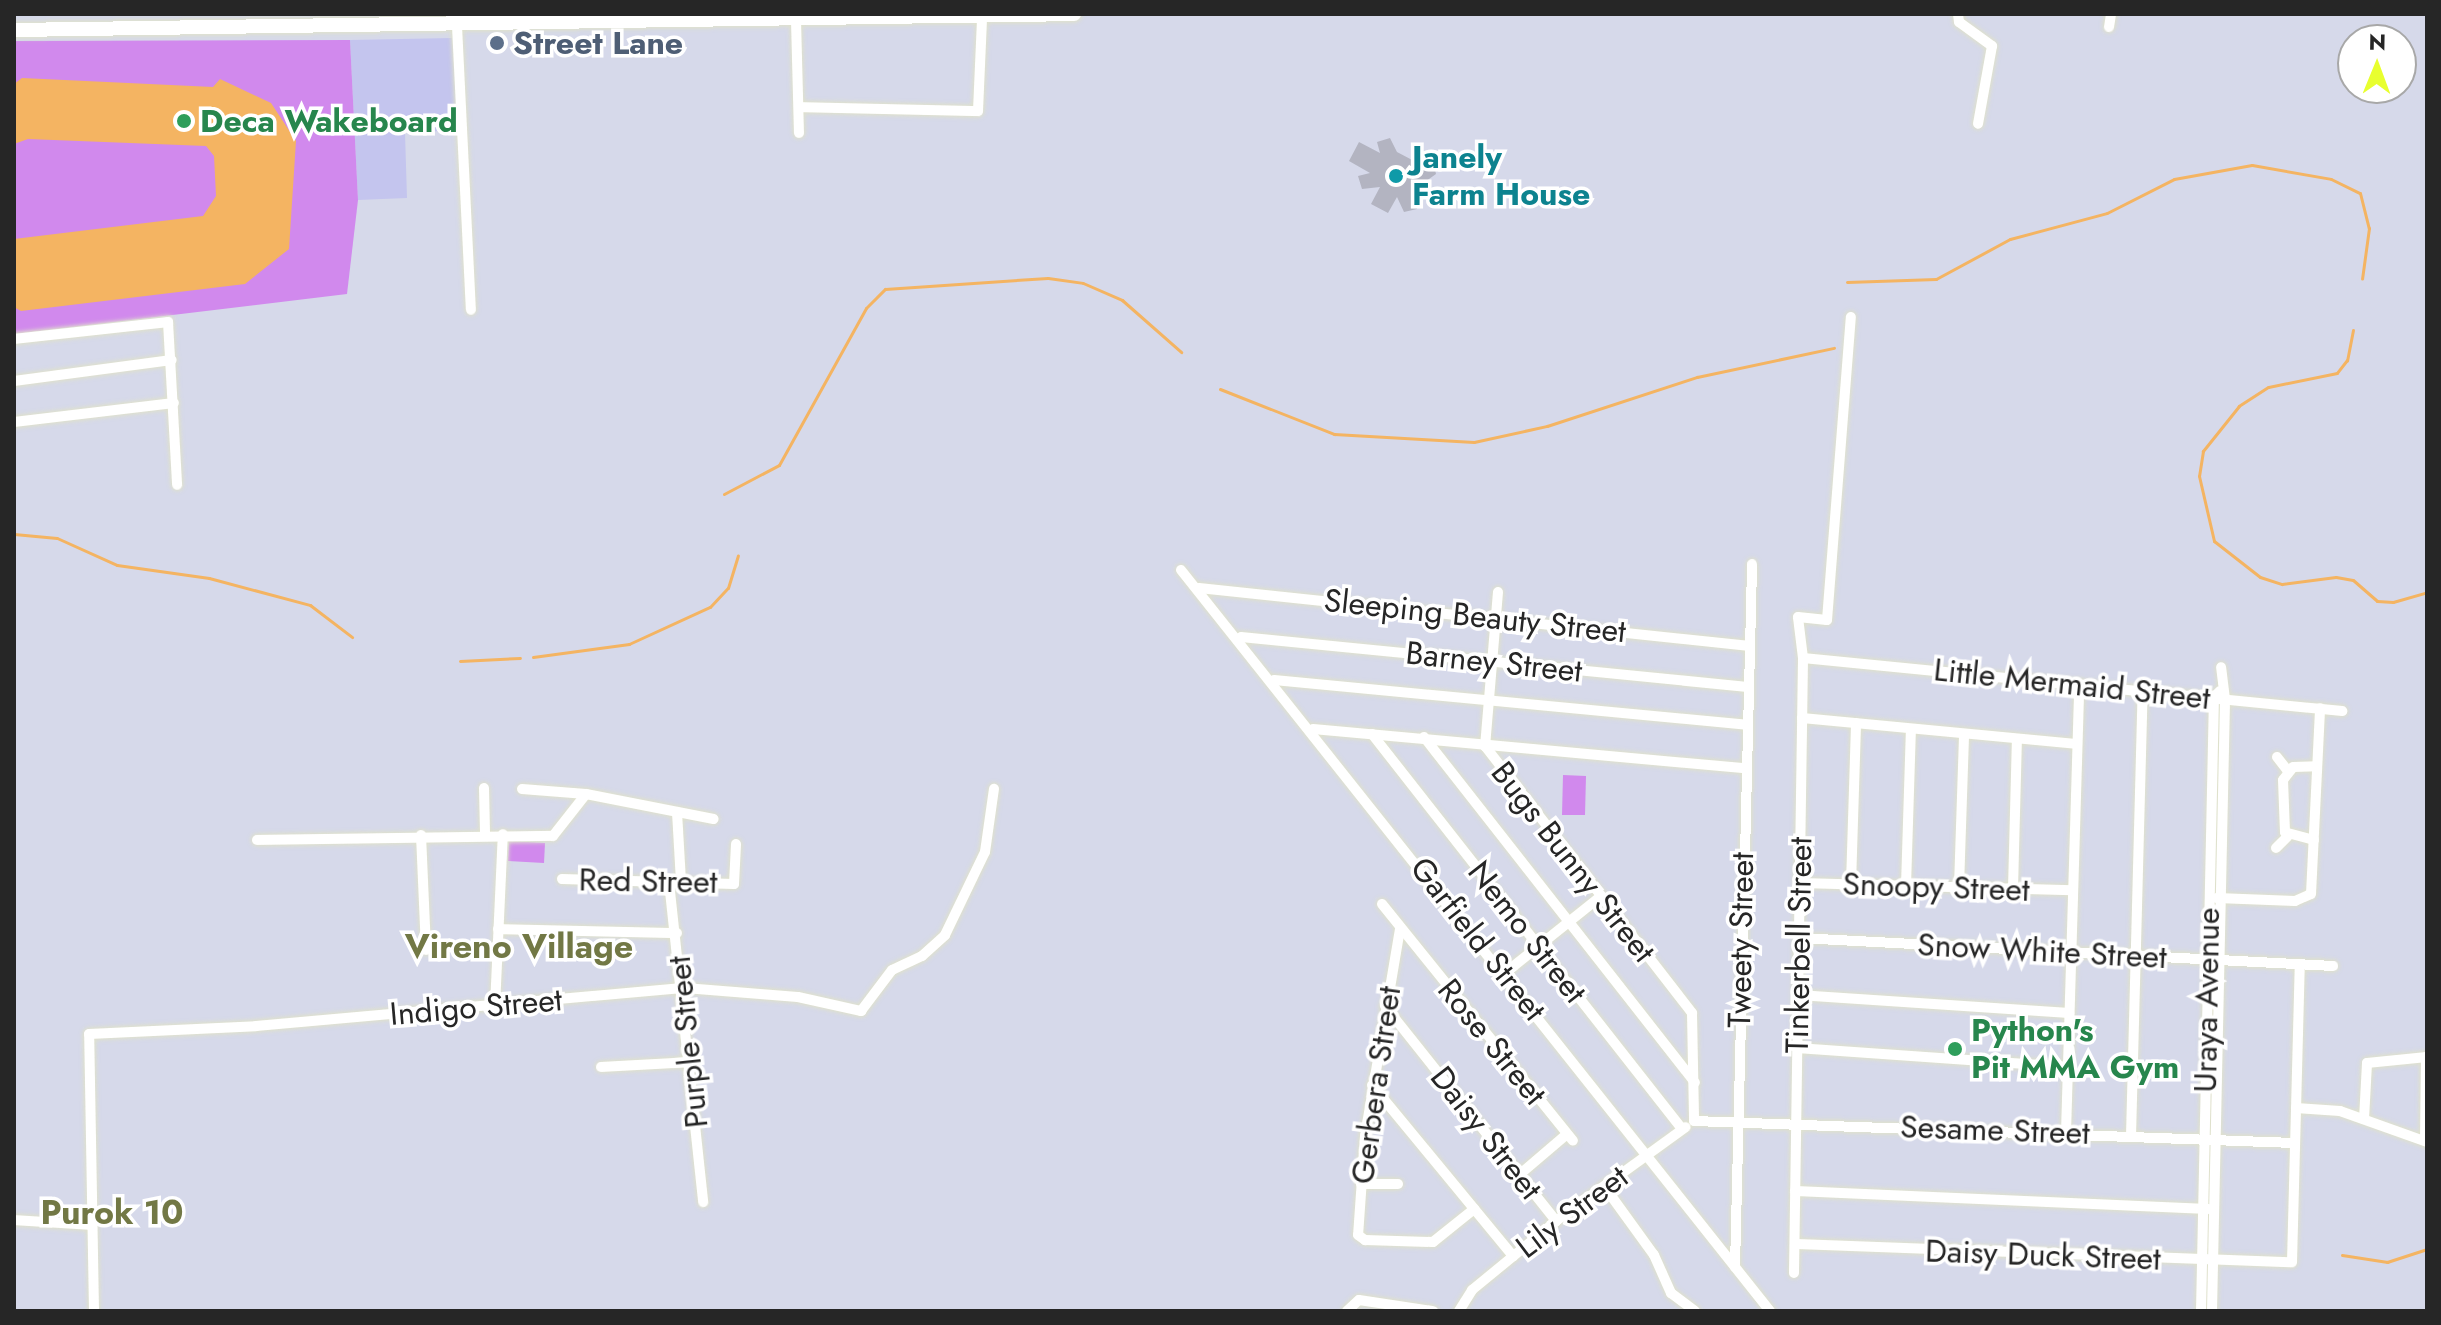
<!DOCTYPE html>
<html>
<head>
<meta charset="utf-8">
<style>
	body { margin:0 }
	#map { position:relative; width:2441px; height:1325px; overflow:hidden; background:#d6d9ea; font-family:Jost,sans-serif }
	div>[style] { position:absolute }
	[style*='--x'] { left:calc(var(--x)*1px); top:calc(var(--y)*1px); width:calc(var(--w)*1px); rotate:calc(var(--a)*1deg) }
	.education>* { inset:0; background:#c4c5ee }
	.pitch>* { inset:0; background:#d189ed }
	.water>* { inset:0; background:#f4b462 }
	.stream>* { height:3px; margin:-1.5px; padding:0 1.5px; transform-origin:1.5px; border-radius:1.5px; background:#f4b462 }
	.building>* { inset:0; background:#b3b4c1 }
	.roads { filter:drop-shadow(0 0 2px #dfe1cc) drop-shadow(0 0 2px #dfe1cc) }
	.minor>* { height:10px; margin:-5px; padding:0 5px; transform-origin:5px; border-radius:5px; background:#fff }
	.tertiary>* { height:14px; margin:-7px; padding:0 7px; transform-origin:7px; border-radius:7px; background:#fff }
	.dots>* { width:22px; height:22px; translate:-50% -50%; box-sizing:border-box; border:4px solid #fff; border-radius:50% }
	span { translate:-50% -50%; white-space:nowrap; text-align:center; line-height:1.15; -webkit-text-stroke:7px #fff; paint-order:stroke }
	.service-label { font-size:32px; color:#4e5e75; font-weight:700 }
	.left { translate:0 -50%; text-align:left }
	.leisure-label { font-size:32px; color:#27864d; font-weight:700 }
	.culture-label { font-size:32px; color:#0d838f; font-weight:700 }
	.street-label { font-size:32px; color:#262626 }
	.neighbourhood-label { font-size:34px; color:#727845; font-weight:700 }
	.frame { position:absolute; inset:0; border:16px solid #262626; pointer-events:none }
	.north { position:absolute; left:2337px; top:24px; width:80px; height:80px; box-sizing:border-box; background:#fff; border:2px solid #a8a8a8; border-radius:50%; rotate:1deg; font-size:22px; font-weight:700; line-height:32px; text-align:center; color:#262626 }
	.north::after { content:''; display:block; margin:auto; width:28px; height:36px; background:#e8ff2f; clip-path:polygon(50% 0,100% 100%,50% 72%,0 100%) }
</style>
</head>
<body>
<div id="map">
	<div class="education">
		<i style="clip-path:polygon(452px 38px,458px 130px,405px 133px,407px 198px,358px 200px,350px 40px)"></i>
	</div>
	<div class="pitch">
		<i style="clip-path:polygon(350px 40px,358px 200px,347px 294px,14px 334px,14px 41px)"></i>
		<i style="clip-path:polygon(1563px 775px,1586px 776px,1585px 815px,1562px 815px)"></i>
		<i style="clip-path:polygon(509px 841px,545px 843px,544px 863px,508px 861px)"></i>
	</div>
	<div class="water">
		<i style="clip-path:polygon(22px 78px,213px 87px,220px 79px,271px 103px,296px 141px,289px 249px,245px 284px,21px 311px,14px 307px,14px 239px,203px 216px,216px 196px,214px 156px,206px 146px,28px 139px,14px 144px,14px 84px)"></i>
	</div>
	<div class="stream">
		<i style="--x:1847;--y:282;--w:89;--a:-1.9"></i>
		<i style="--x:1936;--y:279;--w:84;--a:-28.4"></i>
		<i style="--x:2010;--y:239;--w:100;--a:-15"></i>
		<i style="--x:2107;--y:213;--w:75;--a:-26.9"></i>
		<i style="--x:2174;--y:179;--w:79;--a:-10.2"></i>
		<i style="--x:2252;--y:165;--w:80;--a:10"></i>
		<i style="--x:2331;--y:179;--w:32;--a:26"></i>
		<i style="--x:2360;--y:193;--w:36;--a:76"></i>
		<i style="--x:2369;--y:228;--w:51;--a:97.8"></i>
		<i style="--x:2353;--y:330;--w:31;--a:101"></i>
		<i style="--x:2347;--y:360;--w:16;--a:128"></i>
		<i style="--x:2337;--y:373;--w:70;--a:168.5"></i>
		<i style="--x:2268;--y:387;--w:35;--a:147"></i>
		<i style="--x:2239;--y:406;--w:58;--a:128.7"></i>
		<i style="--x:2203;--y:451;--w:25;--a:99"></i>
		<i style="--x:2199;--y:476;--w:67;--a:77"></i>
		<i style="--x:2214;--y:541;--w:58;--a:38"></i>
		<i style="--x:2260;--y:577;--w:23;--a:18"></i>
		<i style="--x:2282;--y:584;--w:54;--a:-7.4"></i>
		<i style="--x:2336;--y:577;--w:17;--a:10"></i>
		<i style="--x:2353;--y:580;--w:32;--a:41"></i>
		<i style="--x:2377;--y:601;--w:16;--a:4"></i>
		<i style="--x:2393;--y:602;--w:35;--a:-16"></i>
		<i style="--x:1220;--y:389;--w:123;--a:21.5"></i>
		<i style="--x:1334;--y:434;--w:140;--a:3.3"></i>
		<i style="--x:1474;--y:442;--w:75;--a:-12.4"></i>
		<i style="--x:1547;--y:426;--w:158;--a:-18.1"></i>
		<i style="--x:1697;--y:377;--w:140;--a:-12"></i>
		<i style="--x:724;--y:494;--w:62;--a:-27.8"></i>
		<i style="--x:779;--y:465;--w:179;--a:-61"></i>
		<i style="--x:866;--y:308;--w:27;--a:-45"></i>
		<i style="--x:885;--y:289;--w:163;--a:-3.9"></i>
		<i style="--x:1048;--y:278;--w:35;--a:8"></i>
		<i style="--x:1083;--y:283;--w:43;--a:23.6"></i>
		<i style="--x:1122;--y:300;--w:79;--a:41.4"></i>
		<i style="--x:14;--y:534;--w:43;--a:5.3"></i>
		<i style="--x:57;--y:538;--w:66;--a:24.2"></i>
		<i style="--x:117;--y:565;--w:93;--a:8"></i>
		<i style="--x:209;--y:578;--w:105;--a:15"></i>
		<i style="--x:310;--y:605;--w:53;--a:37.3"></i>
		<i style="--x:533;--y:657;--w:97;--a:-7.7"></i>
		<i style="--x:629;--y:644;--w:89;--a:-24.6"></i>
		<i style="--x:710;--y:607;--w:26;--a:-47"></i>
		<i style="--x:728;--y:588;--w:34;--a:-73"></i>
		<i style="--x:460;--y:661;--w:60;--a:-2.9"></i>
		<i style="--x:2342;--y:1255;--w:46;--a:8.8"></i>
		<i style="--x:2387;--y:1262;--w:42;--a:-18"></i>
	</div>
	<div class="building">
		<i style="clip-path:polygon(1390px 138px,1397px 152px,1416px 162px,1433px 161px,1436px 174px,1415px 189px,1417px 209px,1404px 212px,1397px 197px,1388px 213px,1371px 204px,1380px 187px,1362px 189px,1358px 176px,1370px 173px,1349px 161px,1359px 142px,1380px 153px,1377px 142px)"></i>
	</div>
	<div class="roads">
		<div class="minor">
			<i style="--x:1958;--y:14;--w:8;--a:83"></i>
			<i style="--x:1959;--y:22;--w:41;--a:36"></i>
			<i style="--x:1992;--y:46;--w:79;--a:100.2"></i>
			<i style="--x:796;--y:20;--w:113;--a:88.5"></i>
			<i style="--x:457;--y:26;--w:284;--a:87.2"></i>
			<i style="--x:2109;--y:27;--w:13;--a:-81"></i>
			<i style="--x:799;--y:107;--w:179;--a:1.3"></i>
			<i style="--x:978;--y:111;--w:93;--a:-87.5"></i>
			<i style="--x:14;--y:339;--w:155;--a:-6.3"></i>
			<i style="--x:168;--y:322;--w:163;--a:86.8"></i>
			<i style="--x:14;--y:381;--w:159;--a:-7.6"></i>
			<i style="--x:14;--y:422;--w:161;--a:-6.8"></i>
			<i style="--x:1181;--y:570;--w:947;--a:51.52"></i>
			<i style="--x:1199;--y:588;--w:554;--a:6.01"></i>
			<i style="--x:1498;--y:592;--w:155;--a:94.8"></i>
			<i style="--x:1485;--y:746;--w:338;--a:52.2"></i>
			<i style="--x:1692;--y:1013;--w:108;--a:88.9"></i>
			<i style="--x:1241;--y:637;--w:509;--a:5.63"></i>
			<i style="--x:1803;--y:658;--w:542;--a:5.62"></i>
			<i style="--x:1274;--y:680;--w:475;--a:5.4"></i>
			<i style="--x:1802;--y:718;--w:275;--a:5.4"></i>
			<i style="--x:1313;--y:729;--w:434;--a:5.2"></i>
			<i style="--x:1372;--y:734;--w:502;--a:51.87"></i>
			<i style="--x:1424;--y:737;--w:439;--a:51.9"></i>
			<i style="--x:2277;--y:757;--w:16;--a:52"></i>
			<i style="--x:484;--y:788;--w:45;--a:88.7"></i>
			<i style="--x:522;--y:789;--w:64;--a:4.5"></i>
			<i style="--x:586;--y:794;--w:130;--a:11.1"></i>
			<i style="--x:677;--y:812;--w:70;--a:86.7"></i>
			<i style="--x:421;--y:835;--w:115;--a:87.5"></i>
			<i style="--x:257;--y:840;--w:296;--a:-0.8"></i>
			<i style="--x:553;--y:836;--w:53;--a:-51.8"></i>
			<i style="--x:2314;--y:840;--w:30;--a:-165"></i>
			<i style="--x:2285;--y:832;--w:52;--a:-92.2"></i>
			<i style="--x:2283;--y:780;--w:16;--a:-52"></i>
			<i style="--x:2293;--y:767;--w:24;--a:-2"></i>
			<i style="--x:2276;--y:848;--w:16;--a:-45"></i>
			<i style="--x:562;--y:879;--w:172;--a:1.7"></i>
			<i style="--x:734;--y:884;--w:40;--a:-87.1"></i>
			<i style="--x:669;--y:882;--w:322;--a:83.9"></i>
			<i style="--x:1800;--y:883;--w:273;--a:1.5"></i>
			<i style="--x:1851;--y:884;--w:161;--a:-88.2"></i>
			<i style="--x:1906;--y:886;--w:157;--a:-88.2"></i>
			<i style="--x:1959;--y:887;--w:153;--a:-88.1"></i>
			<i style="--x:2013;--y:889;--w:150;--a:-88.5"></i>
			<i style="--x:2217;--y:898;--w:78;--a:2.2"></i>
			<i style="--x:2295;--y:901;--w:17;--a:-24"></i>
			<i style="--x:2311;--y:894;--w:186;--a:-87.2"></i>
			<i style="--x:1382;--y:904;--w:304;--a:51.1"></i>
			<i style="--x:498;--y:929;--w:179;--a:1.3"></i>
			<i style="--x:1400;--y:929;--w:210;--a:99.6"></i>
			<i style="--x:1365;--y:1136;--w:99;--a:94"></i>
			<i style="--x:1358;--y:1235;--w:9;--a:36"></i>
			<i style="--x:1365;--y:1240;--w:68;--a:1.7"></i>
			<i style="--x:1433;--y:1242;--w:53;--a:-38.8"></i>
			<i style="--x:1799;--y:938;--w:535;--a:3"></i>
			<i style="--x:1505;--y:973;--w:123;--a:-38.7"></i>
			<i style="--x:1798;--y:995;--w:272;--a:3.8"></i>
			<i style="--x:1385;--y:1006;--w:275;--a:51.5"></i>
			<i style="--x:495;--y:1007;--w:173;--a:-87.4"></i>
			<i style="--x:1797;--y:1048;--w:272;--a:4"></i>
			<i style="--x:601;--y:1067;--w:91;--a:-3.1"></i>
			<i style="--x:1372;--y:1085;--w:222;--a:50.5"></i>
			<i style="--x:2296;--y:1108;--w:44;--a:3.9"></i>
			<i style="--x:2340;--y:1111;--w:92;--a:19.6"></i>
			<i style="--x:2364;--y:1119;--w:56;--a:-86.9"></i>
			<i style="--x:2367;--y:1063;--w:60;--a:-5.7"></i>
			<i style="--x:1694;--y:1121;--w:601;--a:2.1"></i>
			<i style="--x:2066;--y:1133;--w:449;--a:-88.3"></i>
			<i style="--x:2131;--y:1136;--w:446;--a:-88.5"></i>
			<i style="--x:2425;--y:1141;--w:84;--a:-89.3"></i>
			<i style="--x:1519;--y:1175;--w:63;--a:-40.5"></i>
			<i style="--x:1361;--y:1184;--w:37;--a:0"></i>
			<i style="--x:1604;--y:1186;--w:85;--a:54.1"></i>
			<i style="--x:1654;--y:1255;--w:42;--a:65.9"></i>
			<i style="--x:1671;--y:1293;--w:30;--a:37"></i>
			<i style="--x:1795;--y:1191;--w:414;--a:2.5"></i>
			<i style="--x:14;--y:1220;--w:78;--a:3.7"></i>
			<i style="--x:1795;--y:1244;--w:497;--a:2.1"></i>
			<i style="--x:2292;--y:1262;--w:298;--a:-88.5"></i>
			<i style="--x:1735;--y:1267;--w:703;--a:-88.61"></i>
			<i style="--x:1794;--y:1273;--w:615;--a:-89.16"></i>
			<i style="--x:1803;--y:658;--w:41;--a:-97"></i>
			<i style="--x:1798;--y:617;--w:29;--a:6"></i>
			<i style="--x:1827;--y:620;--w:304;--a:-85.5"></i>
			<i style="--x:94;--y:1311;--w:277;--a:-91"></i>
			<i style="--x:89;--y:1034;--w:167;--a:-2.7"></i>
			<i style="--x:256;--y:1026;--w:431;--a:-5.1"></i>
			<i style="--x:685;--y:988;--w:113;--a:4.6"></i>
			<i style="--x:798;--y:997;--w:65;--a:12.5"></i>
			<i style="--x:861;--y:1011;--w:51;--a:-52.9"></i>
			<i style="--x:892;--y:970;--w:33;--a:-25"></i>
			<i style="--x:922;--y:956;--w:31;--a:-42"></i>
			<i style="--x:945;--y:935;--w:92;--a:-64.3"></i>
			<i style="--x:985;--y:852;--w:64;--a:-81.9"></i>
			<i style="--x:1347;--y:1311;--w:16;--a:-43"></i>
			<i style="--x:1359;--y:1300;--w:75;--a:8.5"></i>
			<i style="--x:1459;--y:1311;--w:25;--a:-58"></i>
			<i style="--x:1472;--y:1290;--w:109;--a:-39.4"></i>
			<i style="--x:1556;--y:1221;--w:160;--a:-35.9"></i>
			<i style="--x:2201;--y:1311;--w:614;--a:-88.79"></i>
			<i style="--x:2214;--y:697;--w:8;--a:-45"></i>
			<i style="--x:2212;--y:1311;--w:612;--a:-88.78"></i>
			<i style="--x:2225;--y:699;--w:32;--a:-97"></i>
		</div>
		<div class="tertiary">
			<i style="--x:14;--y:30;--w:1060;--a:-0.86"></i>
		</div>
	</div>
	<div class="dots">
		<i style="left:497px;top:43px;background:#5c6f8a"></i>
		<i style="left:184px;top:121px;background:#2e9e5b"></i>
		<i style="left:1396px;top:176px;background:#0f9aa8"></i>
		<i style="left:1955px;top:1049px;background:#2e9e5b"></i>
	</div>
	<div class="service-label">
		<span class="left" style="left:513px;top:43px">Street Lane</span>
	</div>
	<div class="leisure-label">
		<span class="left" style="left:200px;top:121px">Deca Wakeboard</span>
		<span class="left" style="left:1971px;top:1049px">Python's<br>Pit MMA Gym</span>
	</div>
	<div class="culture-label">
		<span class="left" style="left:1412px;top:176px">Janely<br>Farm House</span>
	</div>
	<div class="street-label">
		<span style="left:1475px;top:616px;rotate:6deg">Sleeping Beauty Street</span>
		<span style="left:1494px;top:662px;rotate:6deg">Barney Street</span>
		<span style="left:2072px;top:684px;rotate:6deg">Little Mermaid Street</span>
		<span style="left:1573px;top:862px;rotate:52deg">Bugs Bunny Street</span>
		<span style="left:648px;top:881px;rotate:1deg">Red Street</span>
		<span style="left:1936px;top:887px;rotate:2deg">Snoopy Street</span>
		<span style="left:1527px;top:932px;rotate:52deg">Nemo Street</span>
		<span style="left:1478px;top:939px;rotate:52deg">Garfield Street</span>
		<span style="left:1741px;top:940px;rotate:-89deg">Tweety Street</span>
		<span style="left:1799px;top:945px;rotate:-89deg">Tinkerbell Street</span>
		<span style="left:2042px;top:951px;rotate:3deg">Snow White Street</span>
		<span style="left:2207px;top:1000px;rotate:-89deg">Uraya Avenue</span>
		<span style="left:476px;top:1007px;rotate:-5deg">Indigo Street</span>
		<span style="left:688px;top:1042px;rotate:-96deg">Purple Street</span>
		<span style="left:1492px;top:1042px;rotate:51deg">Rose Street</span>
		<span style="left:1376px;top:1085px;rotate:-82deg">Gerbera Street</span>
		<span style="left:1995px;top:1130px;rotate:2deg">Sesame Street</span>
		<span style="left:1486px;top:1133px;rotate:52deg">Daisy Street</span>
		<span style="left:1572px;top:1212px;rotate:-37deg">Lily Street</span>
		<span style="left:2043px;top:1255px;rotate:2deg">Daisy Duck Street</span>
	</div>
	<div class="neighbourhood-label">
		<span style="left:519px;top:947px">Vireno Village</span>
		<span style="left:112px;top:1213px">Purok 10</span>
	</div>
	<div class="frame"></div>
	<div class="north">N</div>
</div>
</body>
</html>
